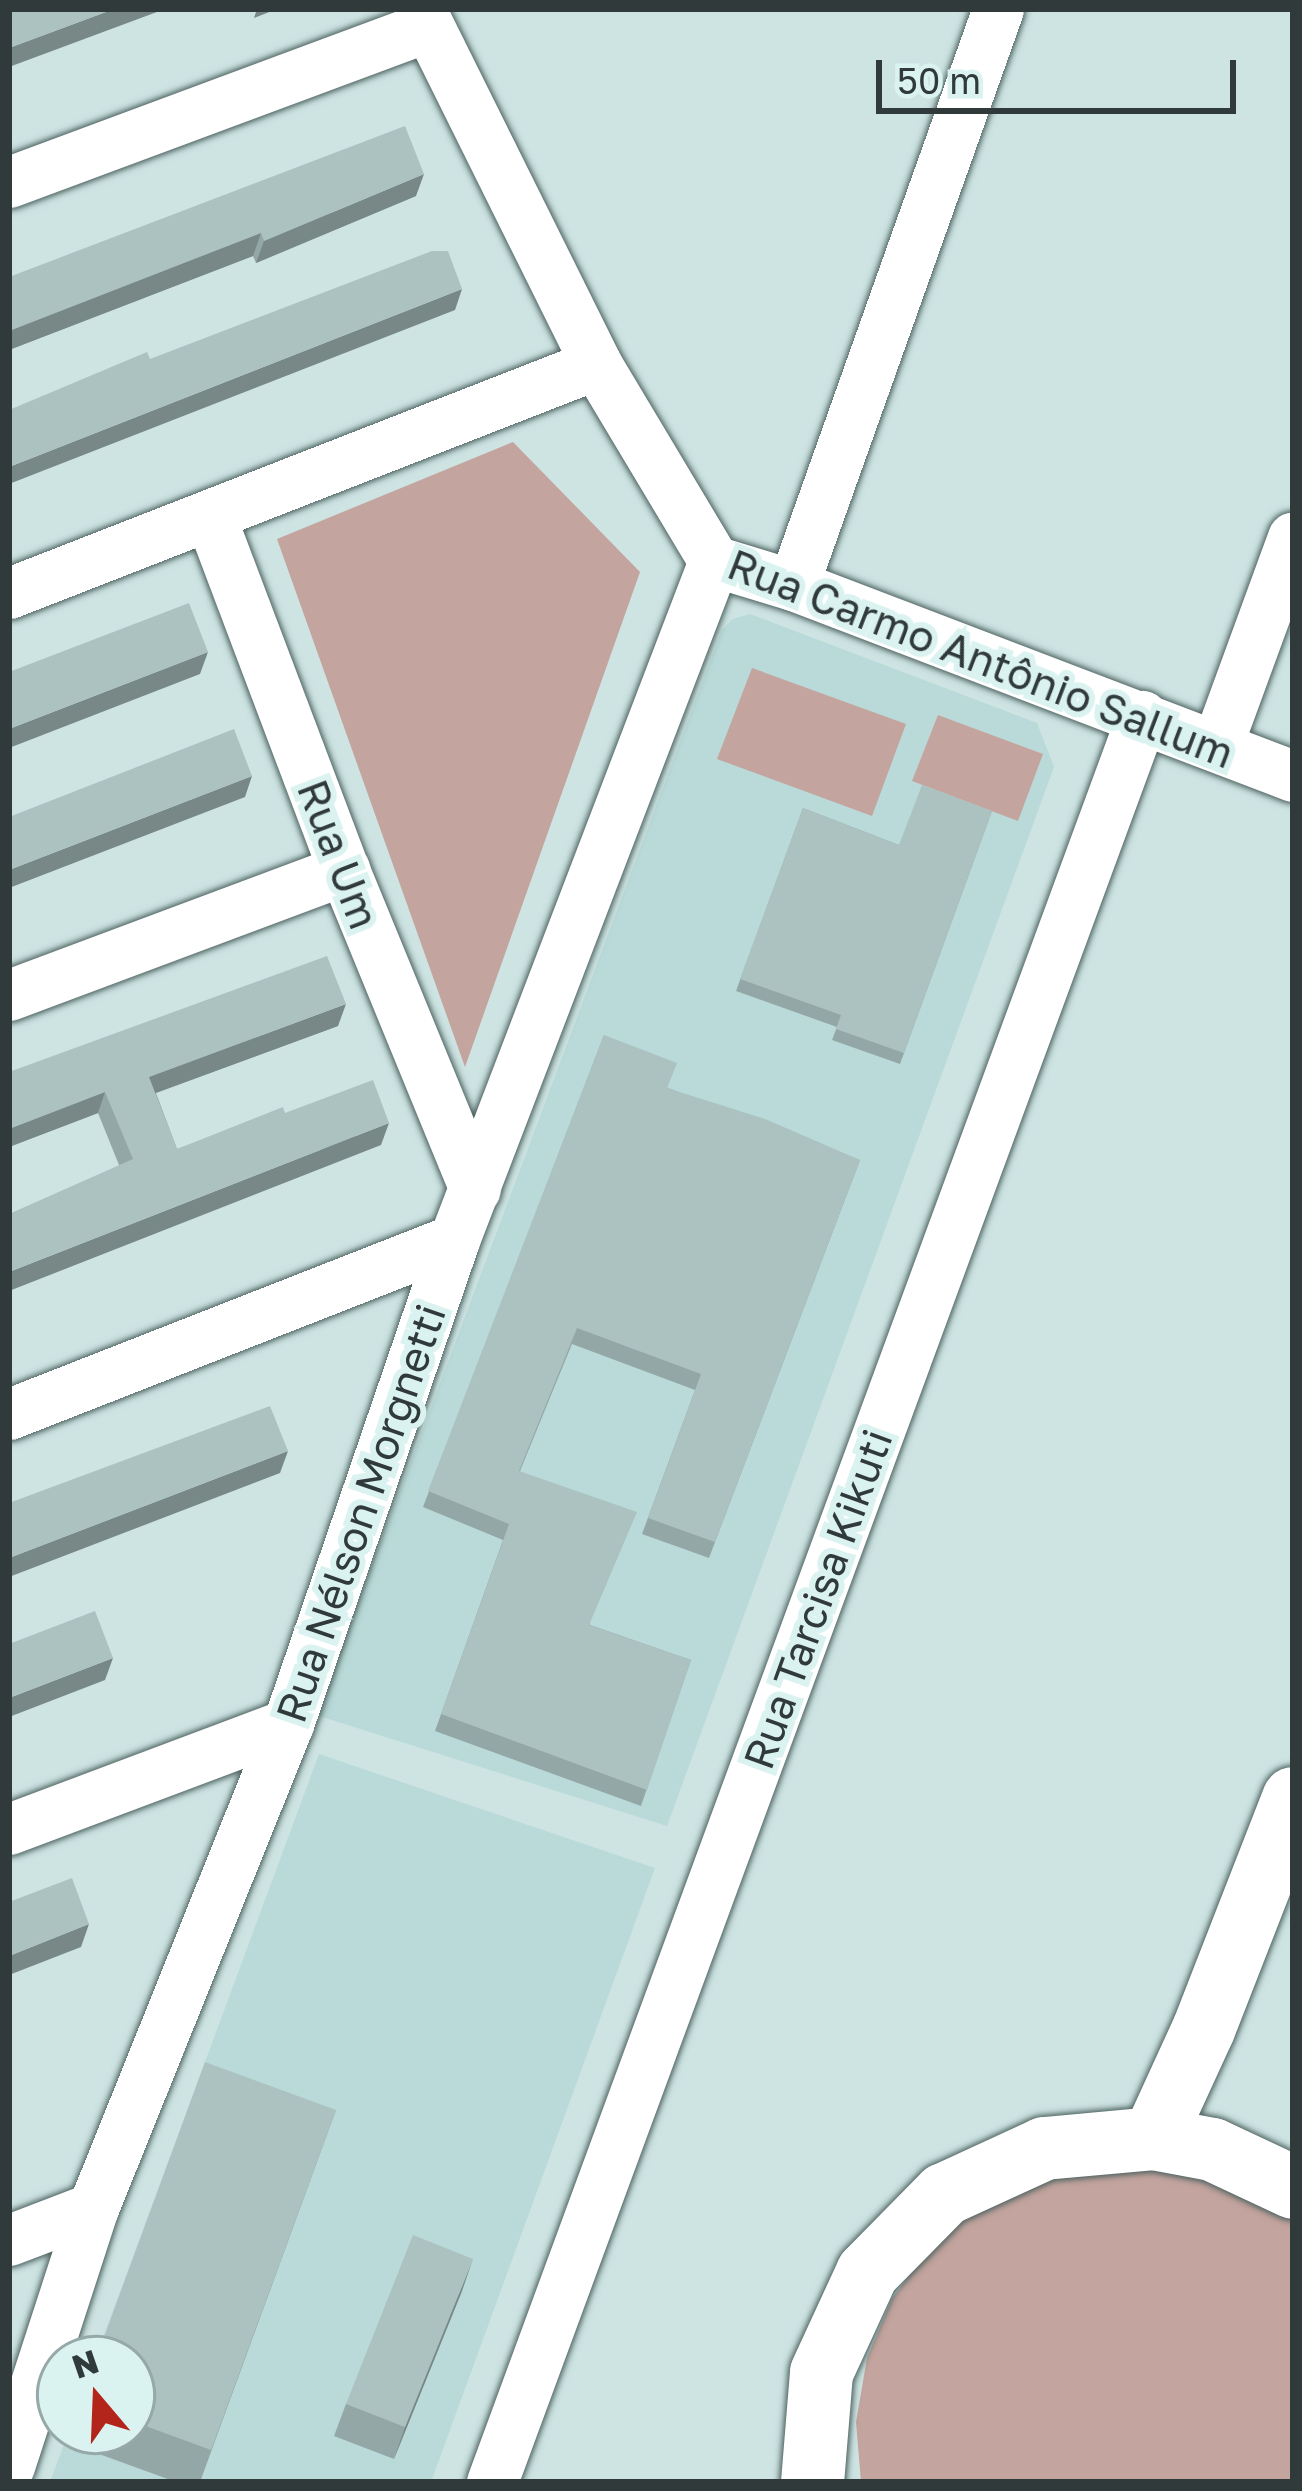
<!DOCTYPE html>
<html>
<head>
<meta charset="utf-8">
<style>
	body { margin:0 }
	#map { position:relative; width:1302px; height:2491px; overflow:hidden; background:#cde4e3; font-family:"Golos Text",sans-serif }
	div>[style] { position:absolute }
	[style*='--x'] { left:calc(var(--x)*1px); top:calc(var(--y)*1px); width:calc(var(--w)*1px); rotate:calc(var(--a)*1deg) }
	.built>* { inset:0; background:#b9dad8 }
	.green>* { inset:0; background:#c4a49e }
	.roads { filter:drop-shadow(0 0 3px #4d6260) drop-shadow(0 0 3px #4d6260) }
	.minor>* { height:51px; margin:-25.5px; padding:0 25.5px; transform-origin:25.5px; border-radius:25.5px; background:#fff }
	.tertiary>* { height:63px; margin:-31.5px; padding:0 31.5px; transform-origin:31.5px; border-radius:31.5px; background:#fff }
	.wall>* { inset:0; background:#93a7a6 }
	.shaded-wall>* { inset:0; background:#788887 }
	.building>* { inset:0; background:#abc2c1 }
	span { translate:-50% -50%; white-space:nowrap; text-align:center; line-height:1.15; -webkit-text-stroke:12px #daf2f0; paint-order:stroke }
	.street-label { font-size:42px; color:#313a3a }
	.frame { position:absolute; inset:0; border:12px solid #313a3a; pointer-events:none }
	.north { position:absolute; left:36px; top:2335px; width:120px; height:120px; box-sizing:border-box; background:#daf2f0; border:3px solid #96a8a7; border-radius:50%; rotate:341deg; font-size:33px; font-weight:700; line-height:48px; text-align:center; color:#313a3a }
	.north::after { content:''; display:block; margin:auto; width:42px; height:54px; background:#b3241b; clip-path:polygon(50% 0,100% 100%,50% 72%,0 100%) }
	.scale { position:absolute; left:876px; top:60px; width:360px; height:54px; box-sizing:border-box; border:6px solid #313a3a; border-top:0; padding-left:15px; font-size:36px; line-height:42px; white-space:nowrap; color:#313a3a; -webkit-text-stroke:9px #daf2f0; paint-order:stroke }
</style>
</head>
<body>
<div id="map">
	<div class="built">
		<i style="clip-path:polygon(750px 614px,1037px 723px,1054px 767px,667px 1826px,316px 1715px,722px 630px,733px 619px)"></i>
		<i style="clip-path:polygon(319px 1754px,655px 1868px,431px 2482px,50px 2482px,69px 2431px,132px 2431px,132px 2359px,95px 2359px)"></i>
	</div>
	<div class="green">
		<i style="clip-path:polygon(513px 442px,640px 572px,465px 1067px,277px 539px)"></i>
		<i style="clip-path:polygon(752px 668px,906px 724px,872px 816px,717px 759px)"></i>
		<i style="clip-path:polygon(938px 715px,1043px 754px,1018px 821px,912px 781px)"></i>
		<i style="clip-path:polygon(1174px 2163px,1293px 2213px,1293px 2482px,861px 2482px,856px 2422px,867px 2358px,892px 2299px,930px 2247px,979px 2205px,1040px 2176px)"></i>
	</div>
	<div class="roads">
		<div class="minor">
			<i style="--x:420;--y:9;--w:396;--a:63.6"></i>
			<i style="--x:596;--y:364;--w:230;--a:59.1"></i>
			<i style="--x:714;--y:561;--w:83;--a:16.9"></i>
			<i style="--x:793;--y:585;--w:535;--a:20.91"></i>
			<i style="--x:9;--y:182;--w:447;--a:-20.4"></i>
			<i style="--x:210;--y:516;--w:379;--a:69.3"></i>
			<i style="--x:344;--y:870;--w:345;--a:67.7"></i>
			<i style="--x:793;--y:585;--w:611;--a:-70.41"></i>
			<i style="--x:9;--y:593;--w:630;--a:-21.31"></i>
			<i style="--x:1217;--y:745;--w:221;--a:-69.9"></i>
			<i style="--x:9;--y:995;--w:358;--a:-20.5"></i>
			<i style="--x:9;--y:1414;--w:478;--a:-21.4"></i>
			<i style="--x:9;--y:1829;--w:298;--a:-20.6"></i>
			<i style="--x:9;--y:2240;--w:90;--a:-20.9"></i>
			<i style="--x:9;--y:2466;--w:271;--a:-72"></i>
			<i style="--x:93;--y:2208;--w:522;--a:-68.06"></i>
			<i style="--x:288;--y:1724;--w:512;--a:-71.07"></i>
			<i style="--x:454;--y:1240;--w:727;--a:-69.05"></i>
			<i style="--x:492;--y:2482;--w:1882;--a:-69.79"></i>
		</div>
		<div class="tertiary">
			<i style="--x:1153;--y:2138;--w:120;--a:-65.4"></i>
			<i style="--x:1203;--y:2029;--w:248;--a:-68.7"></i>
			<i style="--x:812;--y:2482;--w:110;--a:-85.3"></i>
			<i style="--x:821;--y:2372;--w:110;--a:-65.3"></i>
			<i style="--x:867;--y:2272;--w:110;--a:-45.4"></i>
			<i style="--x:944;--y:2194;--w:110;--a:-24.7"></i>
			<i style="--x:1044;--y:2148;--w:109;--a:-5.2"></i>
			<i style="--x:1153;--y:2138;--w:60;--a:10.6"></i>
			<i style="--x:1212;--y:2149;--w:89;--a:25.1"></i>
		</div>
	</div>
	<div class="wall">
		<i style="clip-path:polygon(416px 196px,256px 263px,253px 256px,9px 350px,9px 277px)"></i>
		<i style="clip-path:polygon(803px 808px,899px 845px,992px 811px,900px 1064px,832px 1040px,837px 1027px,736px 991px)"></i>
		<i style="clip-path:polygon(338px 1026px,156px 1093px,177px 1149px,285px 1113px,381px 1145px,119px 1165px,98px 1113px,9px 1147px,9px 1072px)"></i>
		<i style="clip-path:polygon(604px 1035px,668px 1088px,860px 1160px,709px 1558px,642px 1534px,695px 1390px,572px 1344px,520px 1471px,590px 1625px,691px 1660px,641px 1806px,435px 1731px,503px 1540px,423px 1507px)"></i>
		<i style="clip-path:polygon(336px 2110px,200px 2482px,176px 2482px,66px 2442px,70px 2431px,132px 2431px,132px 2359px)"></i>
		<i style="clip-path:polygon(462px 2291px,394px 2459px,334px 2436px,346px 2404px)"></i>
	</div>
	<div class="shaded-wall">
		<i style="clip-path:polygon(114px 9px,165px 9px,9px 67px,9px 48px)"></i>
		<i style="clip-path:polygon(257px 9px,277px 9px,254px 18px)"></i>
		<i style="clip-path:polygon(424px 174px,416px 196px,256px 263px,264px 241px)"></i>
		<i style="clip-path:polygon(261px 233px,253px 256px,9px 350px,9px 331px)"></i>
		<i style="clip-path:polygon(462px 289px,455px 310px,9px 484px,9px 467px)"></i>
		<i style="clip-path:polygon(208px 652px,200px 674px,9px 748px,9px 729px)"></i>
		<i style="clip-path:polygon(252px 776px,245px 797px,9px 888px,9px 870px)"></i>
		<i style="clip-path:polygon(346px 1004px,338px 1026px,142px 1098px,149px 1077px)"></i>
		<i style="clip-path:polygon(105px 1092px,98px 1113px,9px 1147px,9px 1129px)"></i>
		<i style="clip-path:polygon(389px 1123px,381px 1145px,9px 1291px,9px 1272px)"></i>
		<i style="clip-path:polygon(288px 1451px,280px 1473px,9px 1577px,9px 1558px)"></i>
		<i style="clip-path:polygon(113px 1658px,105px 1680px,9px 1717px,9px 1698px)"></i>
		<i style="clip-path:polygon(89px 1924px,81px 1947px,9px 1975px,9px 1956px)"></i>
		<i style="clip-path:polygon(473px 2259px,462px 2291px,394px 2459px,405px 2427px)"></i>
	</div>
	<div class="building">
		<i style="clip-path:polygon(9px 9px,114px 9px,9px 48px)"></i>
		<i style="clip-path:polygon(405px 126px,424px 174px,264px 241px,261px 233px,9px 331px,9px 277px)"></i>
		<i style="clip-path:polygon(432px 251px,448px 251px,462px 289px,9px 467px,9px 410px,147px 352px,150px 359px)"></i>
		<i style="clip-path:polygon(189px 603px,208px 652px,9px 729px,9px 672px)"></i>
		<i style="clip-path:polygon(234px 729px,252px 776px,9px 870px,9px 817px)"></i>
		<i style="clip-path:polygon(922px 785px,992px 811px,904px 1053px,836px 1029px,841px 1015px,740px 979px,803px 808px,899px 845px)"></i>
		<i style="clip-path:polygon(327px 956px,346px 1004px,149px 1077px,177px 1149px,283px 1107px,285px 1113px,373px 1080px,389px 1123px,9px 1272px,9px 1214px,133px 1159px,105px 1092px,9px 1129px,9px 1072px)"></i>
		<i style="clip-path:polygon(604px 1035px,677px 1063px,667px 1088px,765px 1119px,860px 1160px,715px 1542px,648px 1518px,701px 1374px,577px 1328px,519px 1471px,637px 1512px,589px 1625px,691px 1660px,647px 1790px,441px 1714px,509px 1524px,428px 1491px)"></i>
		<i style="clip-path:polygon(270px 1406px,288px 1451px,9px 1558px,9px 1503px)"></i>
		<i style="clip-path:polygon(95px 1611px,113px 1658px,9px 1698px,9px 1644px)"></i>
		<i style="clip-path:polygon(72px 1878px,89px 1924px,9px 1956px,9px 1902px)"></i>
		<i style="clip-path:polygon(205px 2062px,336px 2110px,211px 2450px,132px 2421px,132px 2359px,96px 2359px)"></i>
		<i style="clip-path:polygon(413px 2235px,473px 2259px,405px 2427px,346px 2404px)"></i>
	</div>
	<div class="street-label">
		<span style="left:981px;top:658px;rotate:21deg">Rua Carmo Antônio Sallum</span>
		<span style="left:339px;top:854px;rotate:69deg">Rua Um</span>
		<span style="left:360px;top:1513px;rotate:-71deg">Rua Nélson Morgnetti</span>
		<span style="left:817px;top:1599px;rotate:-70deg">Rua Tarcisa Kikuti</span>
	</div>
	<div class="frame"></div>
	<div class="north">N</div>
	<div class="scale">50 m</div>
</div>
</body>
</html>
